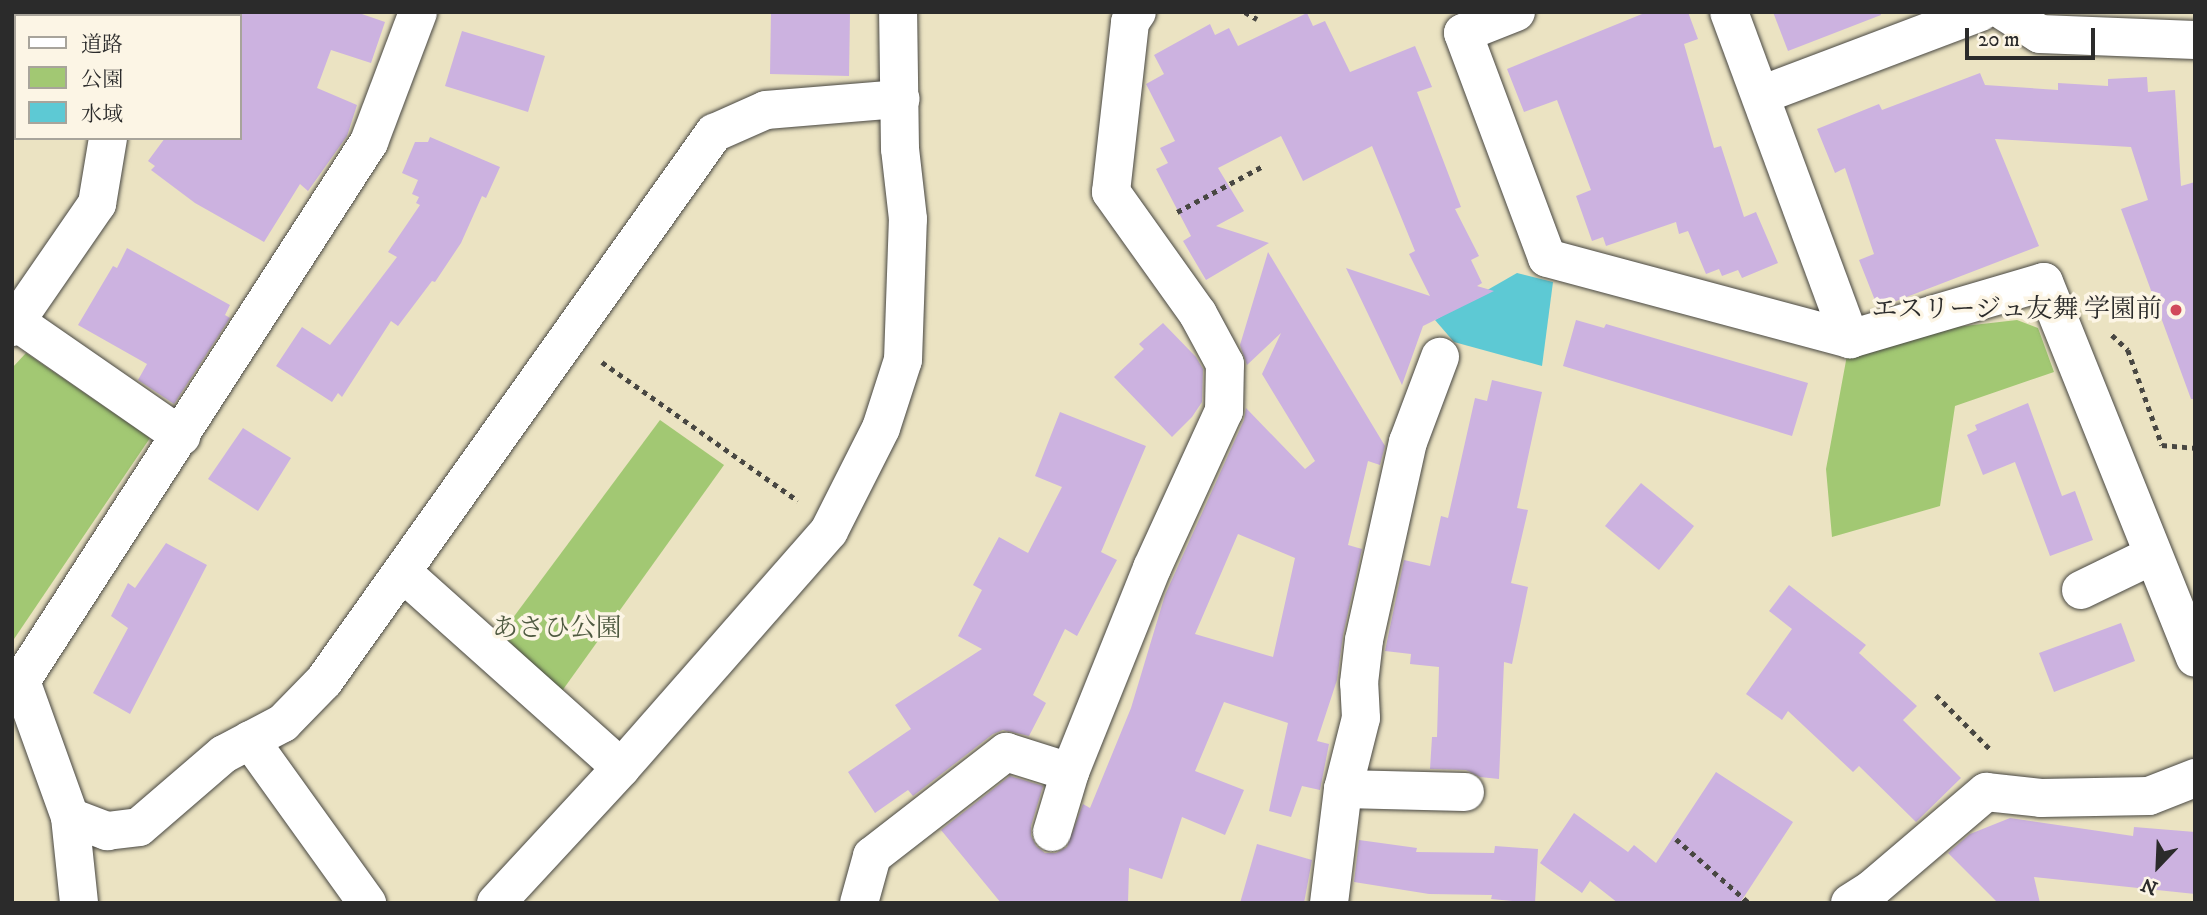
<!DOCTYPE html>
<html>
<head>
<meta charset="utf-8">
<style>
	body { margin:0 }
	#map { position:relative; width:2207px; height:915px; overflow:hidden; background:#ebe3c2; font-family:"IM FELL DW Pica","Noto Serif JP",serif }
	div>[style] { position:absolute }
	[style*='--x'] { left:calc(var(--x)*1px); top:calc(var(--y)*1px); width:calc(var(--w)*1px); rotate:calc(var(--a)*1deg) }
	.green>* { inset:0; background:#a2c873 }
	.water>* { inset:0; background:#5dc9d4 }
	.building>* { inset:0; background:#ccb2e0 }
	.path>* { height:4.5px; margin-top:-2.25px; transform-origin:0; background:repeating-linear-gradient(90deg,#484742 0 5px,transparent 0 10px) }
	.roads { filter:drop-shadow(0 0 2px #484742) drop-shadow(0 0 2px #484742) }
	.street>* { height:38px; margin:-19px; padding:0 19px; transform-origin:19px; border-radius:19px; background:#fff }
	.dots>* { width:19px; height:19px; translate:-50% -50%; box-sizing:border-box; border:4px solid #fcf5e5; border-radius:50% }
	span { translate:-50% -50%; white-space:nowrap; text-align:center; line-height:1.15; -webkit-text-stroke:7px #fcf5e5; paint-order:stroke }
	.poi-label { font-size:26px; color:#2b2b2b }
	.right { translate:-100% -50%; text-align:right }
	.park-label { font-size:26px; color:#4f5a41 }
	.frame { position:absolute; inset:0; border:14px solid #2b2b2b; pointer-events:none }
	.legend { position:absolute; left:14px; top:14px; width:228px; height:126px; box-sizing:border-box; background:#fcf5e5; border:2px solid #a8a49b; margin:0; padding:9px 12px; list-style:none; font-size:21px; color:#2b2b2b }
	.legend li { display:flex; align-items:center; gap:14px; height:35px }
	.legend b { width:35px; border:2px solid #a8a49b }
	.north { position:absolute; left:2123px; top:831px; width:70px; height:70px; -webkit-text-stroke:5px #fcf5e5; paint-order:stroke; rotate:203deg; font-size:19px; font-weight:700; line-height:28px; text-align:center; color:#2b2b2b }
	.north::after { content:''; display:block; margin:auto; width:24px; height:32px; background:#2b2b2b; clip-path:polygon(50% 0,100% 100%,50% 72%,0 100%) }
	.scale { position:absolute; left:1965px; top:28px; width:130px; height:32px; box-sizing:border-box; border:4px solid #2b2b2b; border-top:0; padding-left:9px; font-size:21px; line-height:24px; white-space:nowrap; color:#2b2b2b; -webkit-text-stroke:5px #fcf5e5; paint-order:stroke }
</style>
</head>
<body>
<div id="map">
	<div class="green">
		<i style="clip-path:polygon(2017px 320px,2038px 328px,2054px 372px,1955px 406px,1940px 506px,1832px 537px,1826px 469px,1850px 339px)"></i>
		<i style="clip-path:polygon(26px 353px,150px 438px,12px 642px,12px 368px)"></i>
		<i style="clip-path:polygon(660px 420px,724px 465px,562px 691px,501px 634px)"></i>
	</div>
	<div class="water">
		<i style="clip-path:polygon(1517px 273px,1553px 282px,1542px 366px,1454px 342px,1435px 320px)"></i>
	</div>
	<div class="building">
		<i style="clip-path:polygon(240px 12px,356px 12px,385px 22px,371px 63px,331px 50px,317px 88px,357px 105px,347px 136px,308px 191px,300px 184px,264px 242px,195px 203px,151px 170px,155px 166px,148px 161px,165px 138px,240px 138px)"></i>
		<i style="clip-path:polygon(771px 12px,850px 12px,849px 76px,770px 74px)"></i>
		<i style="clip-path:polygon(1647px 12px,1688px 12px,1698px 39px,1684px 44px,1714px 148px,1721px 146px,1744px 217px,1756px 212px,1778px 263px,1742px 278px,1738px 270px,1722px 276px,1719px 269px,1706px 274px,1688px 231px,1679px 234px,1676px 222px,1606px 246px,1603px 237px,1592px 241px,1576px 196px,1591px 190px,1557px 100px,1524px 112px,1507px 69px)"></i>
		<i style="clip-path:polygon(1773px 12px,1880px 12px,1881px 15px,1788px 51px)"></i>
		<i style="clip-path:polygon(1307px 13px,1313px 26px,1325px 21px,1350px 72px,1415px 46px,1432px 87px,1417px 92px,1461px 207px,1455px 209px,1479px 256px,1471px 260px,1482px 283px,1477px 286px,1494px 291px,1423px 326px,1402px 385px,1346px 268px,1430px 296px,1409px 254px,1415px 251px,1372px 146px,1303px 181px,1281px 136px,1218px 168px,1244px 211px,1216px 226px,1269px 243px,1206px 280px,1183px 241px,1191px 236px,1156px 169px,1168px 163px,1160px 148px,1175px 141px,1146px 84px,1164px 74px,1154px 55px,1210px 24px,1215px 35px,1229px 28px,1238px 46px)"></i>
		<i style="clip-path:polygon(462px 31px,545px 56px,528px 112px,445px 86px)"></i>
		<i style="clip-path:polygon(1980px 73px,1985px 85px,2058px 90px,2058px 83px,2108px 86px,2108px 79px,2147px 77px,2148px 92px,2175px 90px,2181px 186px,2195px 182px,2195px 399px,2191px 399px,2121px 209px,2148px 200px,2131px 147px,1995px 139px,2039px 246px,1878px 308px,1859px 260px,1874px 254px,1845px 168px,1835px 173px,1817px 129px,1879px 104px,1882px 110px)"></i>
		<i style="clip-path:polygon(430px 137px,500px 167px,486px 198px,482px 196px,461px 243px,435px 282px,432px 281px,398px 326px,391px 321px,342px 397px,338px 393px,332px 402px,276px 366px,302px 327px,330px 345px,397px 257px,388px 252px,420px 205px,416px 203px,419px 197px,412px 194px,418px 180px,402px 173px,415px 142px,428px 142px)"></i>
		<i style="clip-path:polygon(127px 248px,230px 305px,225px 315px,230px 318px,174px 404px,138px 380px,147px 364px,78px 325px,113px 266px,117px 268px)"></i>
		<i style="clip-path:polygon(evenodd,1268px 252px,1385px 446px,1380px 465px,1368px 461px,1348px 545px,1362px 549px,1343px 635px,1337px 680px,1317px 741px,1329px 744px,1320px 790px,1302px 786px,1291px 817px,1269px 811px,1288px 723px,1224px 702px,1195px 771px,1244px 790px,1225px 835px,1182px 817px,1162px 879px,1129px 868px,1128px 903px,1001px 903px,941px 830px,1010px 776px,1043px 786px,1031px 826px,1031px 836px,1036px 846px,1045px 853px,1056px 853px,1067px 847px,1083px 804px,1090px 808px,1131px 708px,1165px 595px,1244px 420px,1246px 408px,1305px 469px,1315px 461px,1262px 374px,1281px 333px,1247px 365px,1240px 345px,1268px 252px,1238px 534px,1295px 558px,1273px 657px,1195px 634px,1238px 534px)"></i>
		<i style="clip-path:polygon(1576px 320px,1604px 328px,1606px 324px,1808px 383px,1792px 436px,1563px 366px)"></i>
		<i style="clip-path:polygon(1163px 323px,1196px 357px,1203px 369px,1202px 402px,1192px 417px,1172px 437px,1114px 377px,1144px 349px,1139px 344px)"></i>
		<i style="clip-path:polygon(1492px 380px,1542px 392px,1517px 508px,1528px 510px,1511px 583px,1528px 587px,1512px 664px,1504px 662px,1499px 779px,1480px 777px,1466px 770px,1430px 769px,1432px 737px,1437px 737px,1439px 667px,1410px 664px,1411px 654px,1385px 651px,1404px 560px,1430px 566px,1441px 516px,1448px 518px,1475px 398px,1487px 401px)"></i>
		<i style="clip-path:polygon(2028px 403px,2062px 496px,2075px 491px,2093px 540px,2050px 556px,2015px 462px,1983px 475px,1967px 435px,1977px 430px,1975px 425px)"></i>
		<i style="clip-path:polygon(1060px 412px,1146px 446px,1101px 552px,1117px 560px,1077px 636px,1065px 629px,1033px 695px,1046px 703px,1029px 736px,1003px 730px,993px 734px,913px 796px,908px 790px,875px 813px,848px 772px,911px 729px,895px 705px,982px 649px,958px 636px,982px 590px,973px 585px,999px 537px,1028px 553px,1062px 487px,1035px 476px)"></i>
		<i style="clip-path:polygon(243px 428px,291px 458px,258px 511px,208px 479px)"></i>
		<i style="clip-path:polygon(1641px 483px,1694px 526px,1659px 570px,1605px 526px)"></i>
		<i style="clip-path:polygon(166px 543px,207px 565px,130px 714px,93px 693px,128px 628px,111px 616px,128px 583px,135px 588px)"></i>
		<i style="clip-path:polygon(1789px 585px,1866px 645px,1859px 653px,1917px 706px,1903px 720px,1961px 778px,1916px 822px,1859px 766px,1853px 772px,1788px 711px,1782px 720px,1746px 694px,1792px 629px,1769px 611px)"></i>
		<i style="clip-path:polygon(2121px 623px,2135px 661px,2054px 692px,2039px 653px)"></i>
		<i style="clip-path:polygon(1716px 772px,1793px 822px,1740px 903px,1618px 903px,1590px 881px,1582px 893px,1540px 863px,1574px 813px,1628px 852px,1634px 845px,1656px 863px)"></i>
		<i style="clip-path:polygon(2010px 818px,2133px 836px,2134px 827px,2195px 832px,2195px 894px,2034px 877px,2040px 903px,1998px 903px,1948px 853px,1970px 834px)"></i>
		<i style="clip-path:polygon(1359px 840px,1417px 848px,1416px 852px,1494px 853px,1495px 846px,1538px 849px,1535px 903px,1491px 899px,1492px 895px,1429px 894px,1354px 882px)"></i>
		<i style="clip-path:polygon(1257px 844px,1312px 860px,1304px 903px,1240px 903px)"></i>
	</div>
	<div class="path">
		<i style="--x:1245;--y:12;--w:14;--a:30"></i>
		<i style="--x:1177;--y:212;--w:98;--a:-28.1"></i>
		<i style="--x:2112;--y:335;--w:22;--a:43"></i>
		<i style="--x:2128;--y:350;--w:101;--a:70.3"></i>
		<i style="--x:2162;--y:445;--w:33;--a:5"></i>
		<i style="--x:602;--y:362;--w:240;--a:35.3"></i>
		<i style="--x:1936;--y:695;--w:79;--a:45"></i>
		<i style="--x:1676;--y:839;--w:97;--a:41.2"></i>
	</div>
	<div class="roads">
		<div class="street">
			<i style="--x:26;--y:12;--w:4;--a:90"></i>
			<i style="--x:1516;--y:12;--w:57;--a:158.4"></i>
			<i style="--x:1463;--y:33;--w:240;--a:69.5"></i>
			<i style="--x:1547;--y:258;--w:314;--a:15"></i>
			<i style="--x:1850;--y:339;--w:202;--a:-16.4"></i>
			<i style="--x:2044;--y:282;--w:405;--a:68.1"></i>
			<i style="--x:1729;--y:12;--w:349;--a:69.7"></i>
			<i style="--x:2005;--y:12;--w:41;--a:32.2"></i>
			<i style="--x:2040;--y:34;--w:155;--a:2.2"></i>
			<i style="--x:1761;--y:95;--w:235;--a:-20.7"></i>
			<i style="--x:12;--y:319;--w:206;--a:34.7"></i>
			<i style="--x:12;--y:327;--w:150;--a:-55.4"></i>
			<i style="--x:97;--y:204;--w:67;--a:-80.5"></i>
			<i style="--x:402;--y:572;--w:294;--a:41.8"></i>
			<i style="--x:2081;--y:590;--w:80;--a:-25.9"></i>
			<i style="--x:21;--y:681;--w:145;--a:70.2"></i>
			<i style="--x:70;--y:817;--w:86;--a:84"></i>
			<i style="--x:12;--y:685;--w:10;--a:-24"></i>
			<i style="--x:21;--y:681;--w:642;--a:-57.15"></i>
			<i style="--x:369;--y:142;--w:139;--a:-69.3"></i>
			<i style="--x:250;--y:740;--w:201;--a:54.3"></i>
			<i style="--x:1343;--y:789;--w:122;--a:1.4"></i>
			<i style="--x:70;--y:817;--w:40;--a:21"></i>
			<i style="--x:107;--y:831;--w:32;--a:-7"></i>
			<i style="--x:139;--y:827;--w:112;--a:-40.7"></i>
			<i style="--x:224;--y:754;--w:67;--a:-27.7"></i>
			<i style="--x:283;--y:723;--w:59;--a:-45.7"></i>
			<i style="--x:324;--y:681;--w:673;--a:-54.56"></i>
			<i style="--x:714;--y:133;--w:57;--a:-23.9"></i>
			<i style="--x:766;--y:110;--w:135;--a:-4.7"></i>
			<i style="--x:1052;--y:832;--w:63;--a:-73.3"></i>
			<i style="--x:496;--y:903;--w:184;--a:-47.2"></i>
			<i style="--x:621;--y:768;--w:315;--a:-48.7"></i>
			<i style="--x:829;--y:531;--w:115;--a:-63.2"></i>
			<i style="--x:881;--y:428;--w:71;--a:-72.1"></i>
			<i style="--x:903;--y:360;--w:141;--a:-88"></i>
			<i style="--x:908;--y:219;--w:70;--a:-96.5"></i>
			<i style="--x:900;--y:149;--w:137;--a:-90.8"></i>
			<i style="--x:859;--y:903;--w:49;--a:-74.5"></i>
			<i style="--x:872;--y:856;--w:170;--a:-37.8"></i>
			<i style="--x:1006;--y:752;--w:67;--a:17.4"></i>
			<i style="--x:1070;--y:772;--w:220;--a:-68.1"></i>
			<i style="--x:1152;--y:568;--w:173;--a:-65.4"></i>
			<i style="--x:1224;--y:411;--w:47;--a:-88.8"></i>
			<i style="--x:1225;--y:364;--w:57;--a:-118.4"></i>
			<i style="--x:1198;--y:314;--w:150;--a:-125.5"></i>
			<i style="--x:1111;--y:192;--w:171;--a:-83.6"></i>
			<i style="--x:1130;--y:22;--w:12;--a:-55"></i>
			<i style="--x:1329;--y:903;--w:115;--a:-83"></i>
			<i style="--x:1343;--y:789;--w:73;--a:-75.8"></i>
			<i style="--x:1361;--y:718;--w:35;--a:-93"></i>
			<i style="--x:1359;--y:683;--w:43;--a:-83.4"></i>
			<i style="--x:1364;--y:640;--w:203;--a:-77.5"></i>
			<i style="--x:1408;--y:442;--w:91;--a:-69.4"></i>
			<i style="--x:1850;--y:903;--w:26;--a:-32"></i>
			<i style="--x:1872;--y:889;--w:150;--a:-40.4"></i>
			<i style="--x:1986;--y:792;--w:55;--a:6.2"></i>
			<i style="--x:2041;--y:798;--w:108;--a:-1.1"></i>
			<i style="--x:2149;--y:796;--w:49;--a:-21.4"></i>
		</div>
	</div>
	<div class="dots">
		<i style="left:2176px;top:310px;background:#d1495b"></i>
	</div>
	<div class="poi-label">
		<span class="right" style="left:2162px;top:310px">エスリージュ友舞 学園前</span>
	</div>
	<div class="park-label">
		<span style="left:557px;top:629px">あさひ公園</span>
	</div>
	<div class="frame"></div>
	<ul class="legend">
	<li><b style="height:9px;background:#fff"></b>道路</li>
	<li><b style="height:19px;background:#a2c873"></b>公園</li>
	<li><b style="height:19px;background:#5dc9d4"></b>水域</li>
	</ul>
	<div class="north">N</div>
	<div class="scale">20 m</div>
</div>
</body>
</html>
